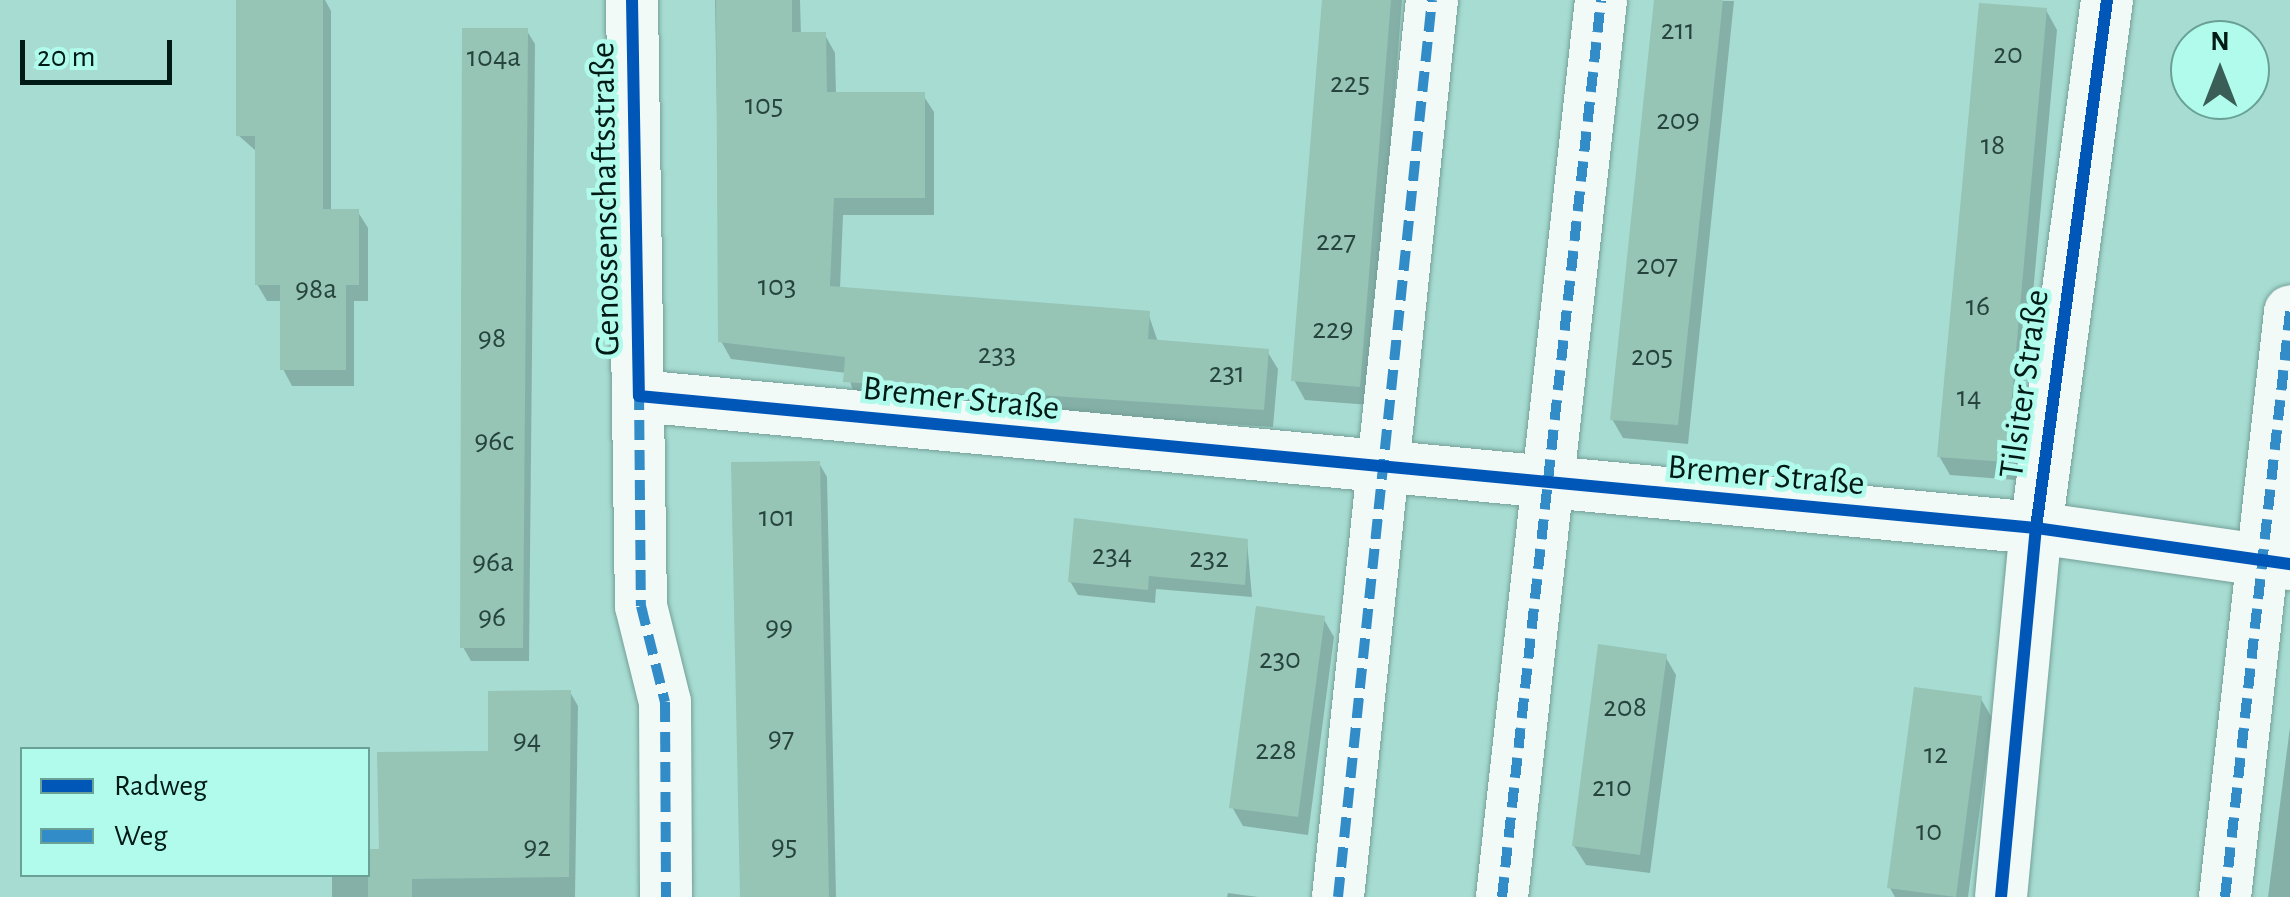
<!DOCTYPE html>
<html>
<head>
<meta charset="utf-8">
<style>
	body { margin:0 }
	#map { position:relative; width:2290px; height:897px; overflow:hidden; background:#a7dcd2; font-family:"Alegreya Sans",sans-serif }
	div>[style] { position:absolute }
	[style*='--x'] { left:calc(var(--x)*1px); top:calc(var(--y)*1px); width:calc(var(--w)*1px); rotate:calc(var(--a)*1deg) }
	.shadow>* { inset:0; background:#0003 }
	.building>* { inset:0; background:#96c4b5 }
	.roads { filter:drop-shadow(0 0 2px #74a098) drop-shadow(0 0 2px #74a098) }
	.minor>* { height:52px; margin:-26px; padding:0 26px; transform-origin:26px; border-radius:26px; background:#f2faf8 }
	.quiet>* { height:10px; margin-top:-5px; transform-origin:0; background:repeating-linear-gradient(90deg,#328cc8 0 20px,transparent 0 30px) }
	.cycleway>* { height:12px; margin:-6px; padding:0 6px; transform-origin:6px; border-radius:6px; background:#0057b8 }
	span { translate:-50% -50%; white-space:nowrap; text-align:center; line-height:1.15; -webkit-text-stroke:9px #b0fbec; paint-order:stroke }
	.number-label { font-size:30px; color:#26443d }
	.number-label span { -webkit-text-stroke-width:0 }
	.street-label { font-size:35px; color:#001a15 }
	.legend { position:absolute; left:20px; top:747px; width:350px; height:130px; box-sizing:border-box; background:#b0fbec; border:2px solid #6aa196; margin:0; padding:12px 18px; list-style:none; font-size:30px; color:#001a15 }
	.legend li { display:flex; align-items:center; gap:20px; height:50px }
	.legend b { width:50px; border:2px solid #6aa196 }
	.north { position:absolute; left:2170px; top:20px; width:100px; height:100px; box-sizing:border-box; background:#b0fbec; border:2px solid #6aa196; border-radius:50%; rotate:0deg; font-size:28px; font-weight:700; line-height:40px; text-align:center; color:#001a15 }
	.north::after { content:''; display:block; margin:auto; width:35px; height:45px; background:#3a5e57; clip-path:polygon(50% 0,100% 100%,50% 72%,0 100%) }
	.scale { position:absolute; left:20px; top:40px; width:152px; height:45px; box-sizing:border-box; border:5px solid #001a15; border-top:0; padding-left:12px; font-size:30px; line-height:35px; white-space:nowrap; color:#001a15; -webkit-text-stroke:8px #b0fbec; paint-order:stroke }
</style>
</head>
<body>
<div id="map">
	<div class="shadow">
		<i style="clip-path:polygon(238px 0,325px 0,331px 11px,331px 212px,358px 212px,368px 228px,368px 301px,354px 301px,354px 386px,292px 386px,283px 369px,283px 301px,267px 301px,257px 284px,257px 152px,238px 135px)"></i>
		<i style="clip-path:polygon(715px 0,800px 0,801px 35px,825px 35px,835px 53px,836px 95px,923px 95px,934px 112px,934px 215px,843px 215px,840px 289px,1148px 313px,1158px 342px,1267px 351px,1278px 369px,1273px 427px,856px 399px,847px 373px,731px 359px,721px 341px)"></i>
		<i style="clip-path:polygon(1324px 0,1402px 0,1370px 405px,1305px 400px,1294px 380px)"></i>
		<i style="clip-path:polygon(1655px 0,1734px 1px,1688px 444px,1623px 438px,1612px 419px)"></i>
		<i style="clip-path:polygon(2046px 10px,2057px 30px,2016px 480px,1950px 475px,1939px 456px)"></i>
		<i style="clip-path:polygon(527px 31px,535px 44px,529px 661px,471px 661px,463px 647px)"></i>
		<i style="clip-path:polygon(819px 463px,827px 477px,836px 897px,743px 897px)"></i>
		<i style="clip-path:polygon(1247px 541px,1252px 597px,1156px 589px,1155px 603px,1078px 595px,1070px 581px)"></i>
		<i style="clip-path:polygon(1323px 618px,1334px 637px,1308px 835px,1243px 826px,1232px 807px)"></i>
		<i style="clip-path:polygon(1665px 656px,1676px 675px,1650px 873px,1586px 865px,1574px 846px)"></i>
		<i style="clip-path:polygon(570px 692px,578px 706px,575px 897px,332px 897px,332px 874px,368px 874px,368px 851px,381px 851px)"></i>
		<i style="clip-path:polygon(1981px 699px,1992px 718px,1968px 897px,1895px 897px,1890px 888px)"></i>
		<i style="clip-path:polygon(2290px 727px,2290px 897px,2268px 897px)"></i>
		<i style="clip-path:polygon(1228px 893px,1258px 897px,1227px 897px)"></i>
	</div>
	<div class="building">
		<i style="clip-path:polygon(236px 0,323px 0,323px 209px,359px 209px,359px 285px,346px 285px,346px 370px,280px 370px,280px 285px,255px 285px,255px 136px,236px 136px)"></i>
		<i style="clip-path:polygon(716px 0,792px 0,792px 32px,826px 32px,827px 92px,925px 92px,925px 198px,834px 198px,830px 286px,1150px 311px,1148px 339px,1269px 349px,1264px 410px,843px 382px,845px 357px,718px 342px)"></i>
		<i style="clip-path:polygon(1322px 0,1391px 0,1360px 387px,1291px 381px)"></i>
		<i style="clip-path:polygon(1654px 0,1723px 0,1678px 425px,1610px 420px)"></i>
		<i style="clip-path:polygon(1979px 3px,2047px 8px,2006px 462px,1937px 457px)"></i>
		<i style="clip-path:polygon(462px 28px,528px 28px,523px 648px,460px 648px)"></i>
		<i style="clip-path:polygon(820px 461px,829px 897px,740px 897px,731px 462px)"></i>
		<i style="clip-path:polygon(1074px 518px,1248px 539px,1245px 585px,1149px 576px,1148px 590px,1068px 582px)"></i>
		<i style="clip-path:polygon(1256px 606px,1325px 616px,1298px 817px,1229px 808px)"></i>
		<i style="clip-path:polygon(1598px 644px,1667px 654px,1640px 855px,1572px 846px)"></i>
		<i style="clip-path:polygon(1914px 687px,1982px 696px,1956px 897px,1887px 888px)"></i>
		<i style="clip-path:polygon(571px 690px,569px 877px,412px 879px,412px 897px,368px 897px,368px 849px,379px 849px,377px 752px,488px 751px,488px 691px)"></i>
	</div>
	<div class="roads">
		<div class="minor">
			<i style="--x:632;--y:0;--w:606;--a:89.15"></i>
			<i style="--x:641;--y:606;--w:99;--a:76"></i>
			<i style="--x:665;--y:702;--w:195;--a:89.7"></i>
			<i style="--x:639;--y:396;--w:1403;--a:5.4"></i>
			<i style="--x:2036;--y:528;--w:257;--a:8.1"></i>
			<i style="--x:1338;--y:897;--w:902;--a:-84.02"></i>
			<i style="--x:1502;--y:897;--w:902;--a:-83.7"></i>
			<i style="--x:2001;--y:897;--w:371;--a:-84.6"></i>
			<i style="--x:2036;--y:528;--w:533;--a:-82.34"></i>
			<i style="--x:2225;--y:897;--w:589;--a:-83.66"></i>
		</div>
	</div>
	<div class="quiet">
		<i style="--x:639;--y:390;--w:216;--a:89.5"></i>
		<i style="--x:641;--y:606;--w:99;--a:76"></i>
		<i style="--x:665;--y:702;--w:195;--a:89.7"></i>
		<i style="--x:1338;--y:897;--w:902;--a:-84.02"></i>
		<i style="--x:1502;--y:897;--w:902;--a:-83.7"></i>
		<i style="--x:2225;--y:897;--w:589;--a:-83.66"></i>
	</div>
	<div class="cycleway">
		<i style="--x:632;--y:0;--w:396;--a:89"></i>
		<i style="--x:639;--y:396;--w:1403;--a:5.4"></i>
		<i style="--x:2036;--y:528;--w:257;--a:8.1"></i>
		<i style="--x:2001;--y:897;--w:371;--a:-84.6"></i>
		<i style="--x:2036;--y:528;--w:533;--a:-82.34"></i>
	</div>
	<div class="number-label">
		<span style="left:1678px;top:30px">211</span>
		<span style="left:2008px;top:54px">20</span>
		<span style="left:494px;top:57px">104a</span>
		<span style="left:1350px;top:83px">225</span>
		<span style="left:764px;top:105px">105</span>
		<span style="left:1678px;top:120px">209</span>
		<span style="left:1993px;top:145px">18</span>
		<span style="left:1336px;top:241px">227</span>
		<span style="left:1657px;top:265px">207</span>
		<span style="left:777px;top:286px">103</span>
		<span style="left:316px;top:289px">98a</span>
		<span style="left:1978px;top:306px">16</span>
		<span style="left:1333px;top:329px">229</span>
		<span style="left:492px;top:338px">98</span>
		<span style="left:997px;top:354px">233</span>
		<span style="left:1652px;top:356px">205</span>
		<span style="left:1227px;top:373px">231</span>
		<span style="left:1969px;top:397px">14</span>
		<span style="left:494px;top:441px">96c</span>
		<span style="left:777px;top:517px">101</span>
		<span style="left:1112px;top:555px">234</span>
		<span style="left:1209px;top:558px">232</span>
		<span style="left:493px;top:562px">96a</span>
		<span style="left:492px;top:617px">96</span>
		<span style="left:779px;top:627px">99</span>
		<span style="left:1280px;top:659px">230</span>
		<span style="left:1625px;top:707px">208</span>
		<span style="left:781px;top:738px">97</span>
		<span style="left:527px;top:740px">94</span>
		<span style="left:1276px;top:750px">228</span>
		<span style="left:1936px;top:754px">12</span>
		<span style="left:1612px;top:787px">210</span>
		<span style="left:1929px;top:831px">10</span>
		<span style="left:784px;top:846px">95</span>
		<span style="left:537px;top:847px">92</span>
	</div>
	<div class="street-label">
		<span style="left:606px;top:199px;rotate:-91deg">Genossenschaftsstraße</span>
		<span style="left:2025px;top:384px;rotate:-82deg">Tilsiter Straße</span>
		<span style="left:961px;top:399px;rotate:6deg">Bremer Straße</span>
		<span style="left:1766px;top:476px;rotate:5deg">Bremer Straße</span>
	</div>
	<ul class="legend">
	<li><b style="height:12px;background:#0057b8"></b>Radweg</li>
	<li><b style="height:12px;background:#328cc8"></b>Weg</li>
	</ul>
	<div class="north">N</div>
	<div class="scale">20 m</div>
</div>
</body>
</html>
